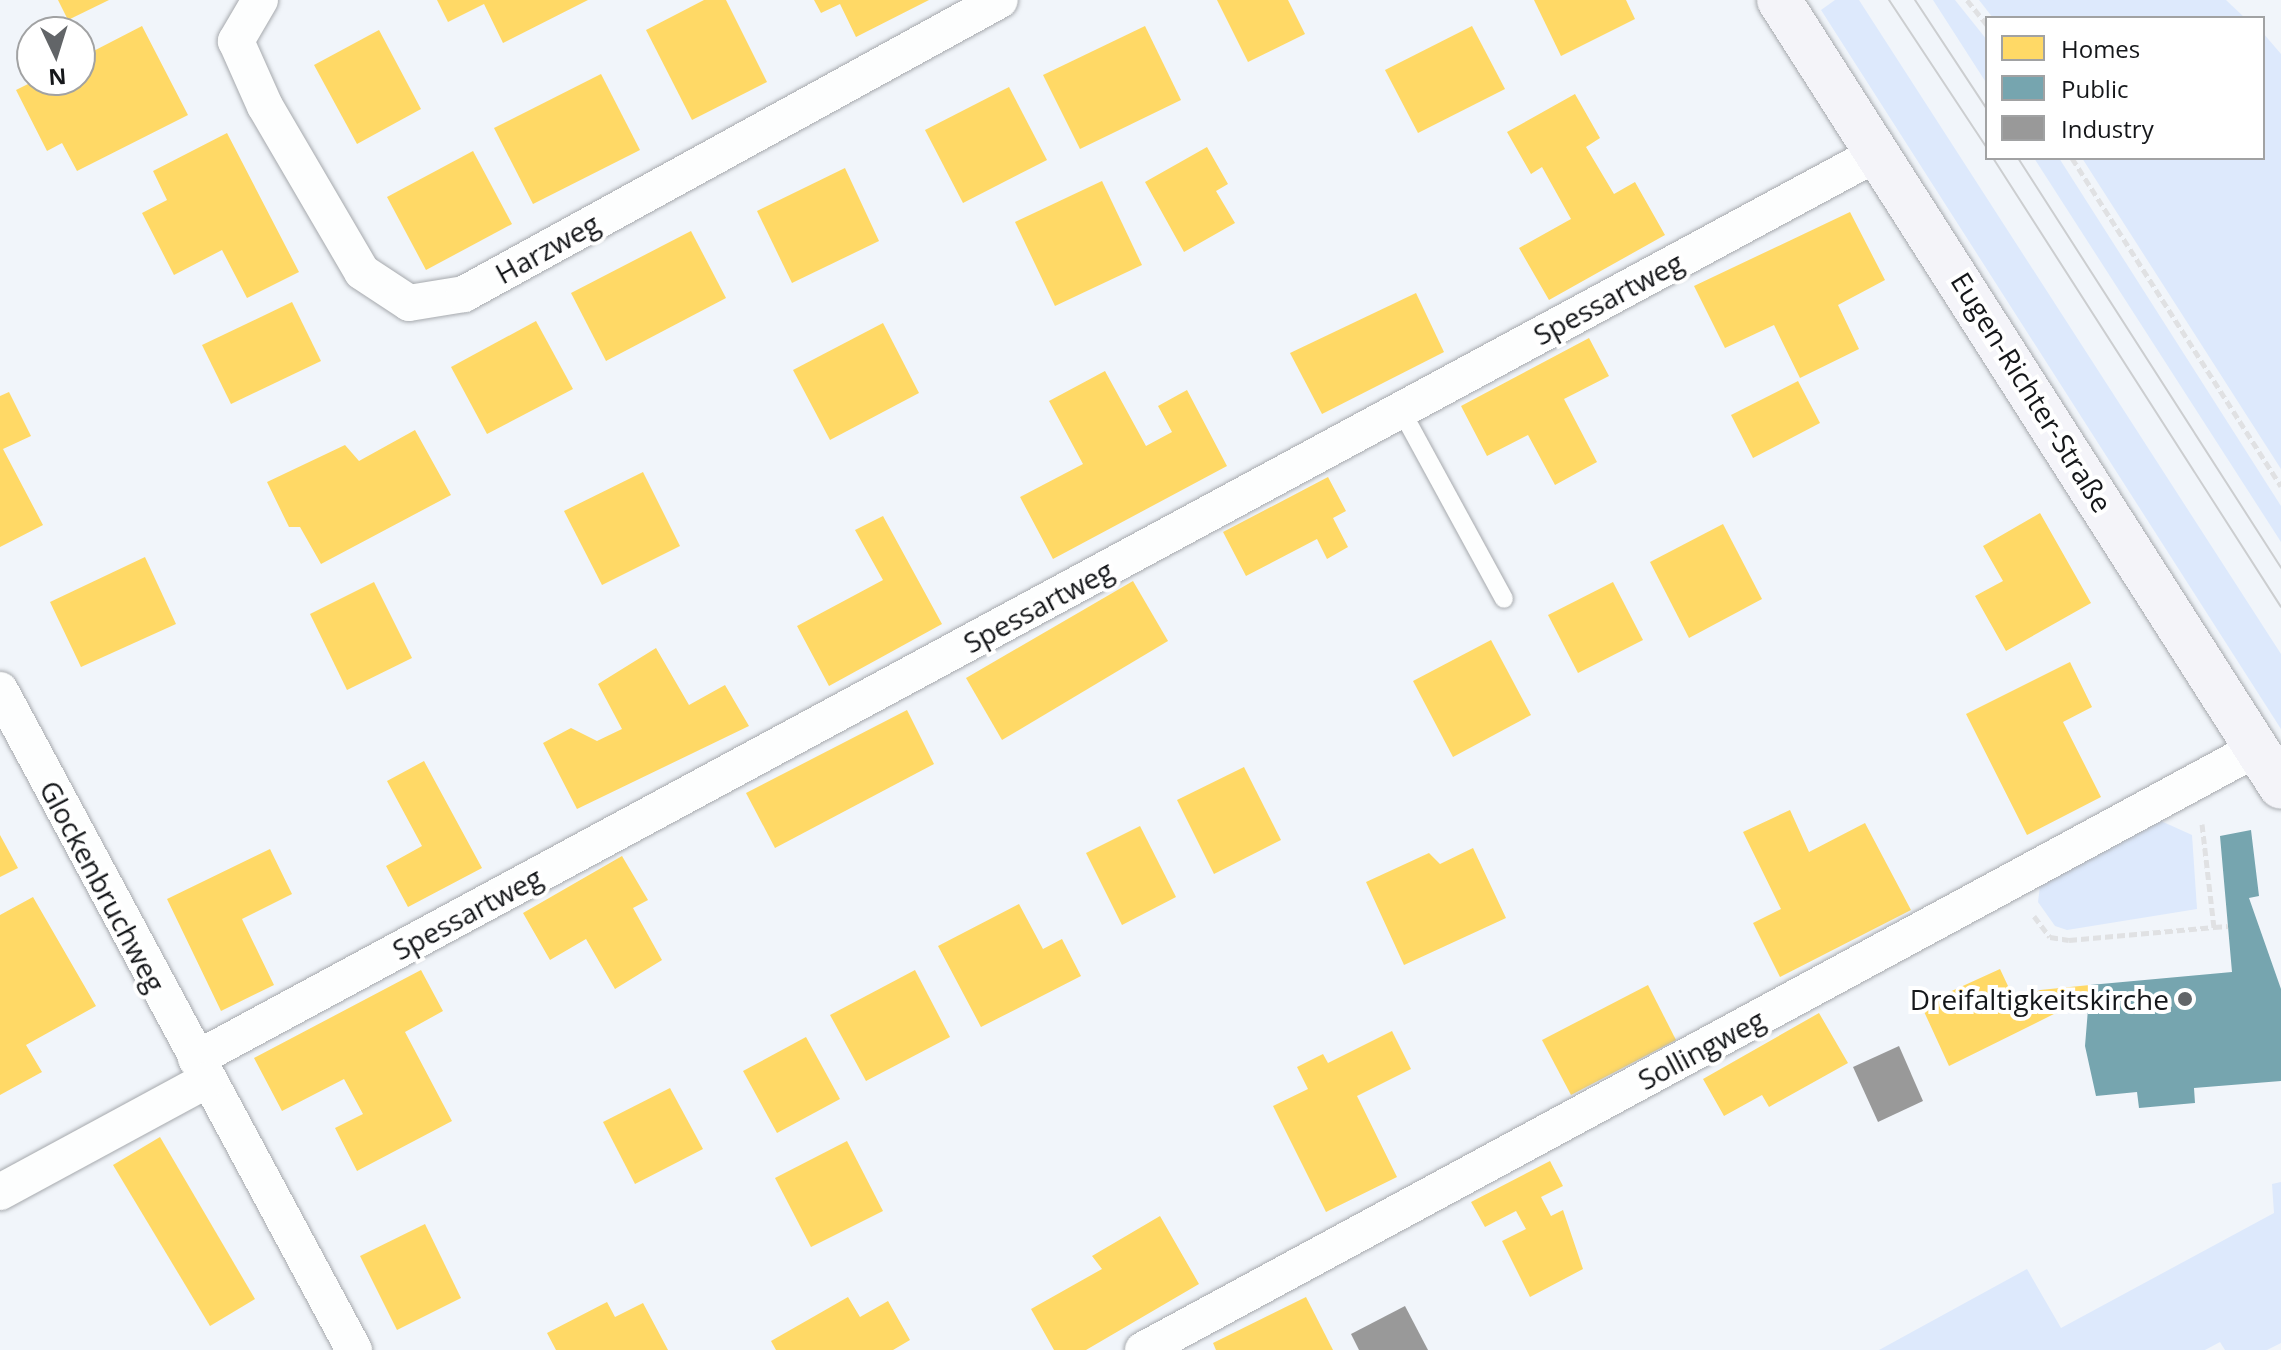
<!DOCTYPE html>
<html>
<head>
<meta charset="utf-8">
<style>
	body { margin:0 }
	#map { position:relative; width:2281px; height:1350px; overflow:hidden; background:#f1f5fa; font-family:"Open Sans",sans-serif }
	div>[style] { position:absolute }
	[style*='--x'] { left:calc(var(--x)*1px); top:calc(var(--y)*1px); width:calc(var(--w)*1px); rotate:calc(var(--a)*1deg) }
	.green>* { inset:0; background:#dde9fc }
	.homes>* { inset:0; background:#ffd966 }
	.public>* { inset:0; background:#76a5af }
	.industry>* { inset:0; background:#999 }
	.path>* { height:5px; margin-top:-2.5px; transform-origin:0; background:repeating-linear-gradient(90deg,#e0e1e3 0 8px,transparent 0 12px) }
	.roads { filter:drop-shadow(0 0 2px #a6a9ad) drop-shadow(0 0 2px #a6a9ad) }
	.service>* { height:18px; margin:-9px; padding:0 9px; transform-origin:9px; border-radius:9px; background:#fdfefe }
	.minor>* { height:36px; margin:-18px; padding:0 18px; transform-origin:18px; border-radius:18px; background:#fdfefe }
	.secondary>* { height:44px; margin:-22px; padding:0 22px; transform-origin:22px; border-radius:22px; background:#f4f4f9 }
	.tram>* { height:2px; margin:-1px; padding:0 1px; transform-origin:1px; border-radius:1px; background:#ccced0 }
	.dots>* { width:22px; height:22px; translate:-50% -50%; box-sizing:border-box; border:4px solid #fff; border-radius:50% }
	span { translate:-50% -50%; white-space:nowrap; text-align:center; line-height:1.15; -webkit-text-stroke:8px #fff; paint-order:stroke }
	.street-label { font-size:28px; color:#15171a }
	.poi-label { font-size:28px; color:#15171a }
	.right { translate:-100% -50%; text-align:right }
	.legend { position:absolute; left:1985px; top:16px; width:280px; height:144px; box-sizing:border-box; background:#fff; border:2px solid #a1a2a3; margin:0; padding:10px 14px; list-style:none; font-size:24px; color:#15171a }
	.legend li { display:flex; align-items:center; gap:16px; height:40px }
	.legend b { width:40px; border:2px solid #a1a2a3 }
	.north { position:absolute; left:16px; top:16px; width:80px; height:80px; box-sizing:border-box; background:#fff; border:2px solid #a1a2a3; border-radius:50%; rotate:176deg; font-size:22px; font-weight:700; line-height:32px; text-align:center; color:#15171a }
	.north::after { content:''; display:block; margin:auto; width:28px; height:36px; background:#626568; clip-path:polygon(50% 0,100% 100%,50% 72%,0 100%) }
</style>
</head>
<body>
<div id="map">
	<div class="green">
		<i style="clip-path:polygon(1835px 0,1859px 0,2281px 654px,2281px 729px,1821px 10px)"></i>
		<i style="clip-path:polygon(1933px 0,1955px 0,1987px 40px,1987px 84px)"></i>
		<i style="clip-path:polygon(1979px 0,2226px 0,2245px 18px,1993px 18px)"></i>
		<i style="clip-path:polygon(2263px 33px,2281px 54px,2281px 469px,2082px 158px,2263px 158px)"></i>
		<i style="clip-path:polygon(2034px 158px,2059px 158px,2281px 506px,2281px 542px)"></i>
		<i style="clip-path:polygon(2161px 821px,2192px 835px,2197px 909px,2067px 930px,2055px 926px,2038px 902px,2040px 886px)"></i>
		<i style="clip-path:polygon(2281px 1182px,2281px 1343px,2267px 1350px,2225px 1350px,2220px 1342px,2205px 1350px,1879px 1350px,2027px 1269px,2061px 1328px,2274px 1213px,2272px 1184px)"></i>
	</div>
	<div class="homes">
		<i style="clip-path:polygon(58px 0,109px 0,68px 20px)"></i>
		<i style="clip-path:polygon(437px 0,588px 0,503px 43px,484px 4px,448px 22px)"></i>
		<i style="clip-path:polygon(704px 0,726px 0,767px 82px,692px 120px,646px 30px)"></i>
		<i style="clip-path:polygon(814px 0,929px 0,856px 37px,840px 4px,821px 13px)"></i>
		<i style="clip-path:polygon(1217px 0,1288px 0,1305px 34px,1248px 62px)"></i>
		<i style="clip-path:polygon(1534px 0,1626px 0,1635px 19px,1561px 56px)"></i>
		<i style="clip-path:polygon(142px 26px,188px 115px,77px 171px,62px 143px,47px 151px,16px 90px,36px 80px,80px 80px,80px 58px)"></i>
		<i style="clip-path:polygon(1145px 26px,1181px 100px,1080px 149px,1043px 75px)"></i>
		<i style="clip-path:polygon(1472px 26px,1505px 89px,1418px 133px,1385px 70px)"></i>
		<i style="clip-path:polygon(379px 30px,421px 109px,357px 144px,314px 65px)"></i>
		<i style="clip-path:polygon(601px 74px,640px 150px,533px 204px,494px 128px)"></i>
		<i style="clip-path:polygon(1009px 87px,1047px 160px,963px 203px,925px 130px)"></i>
		<i style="clip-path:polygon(1575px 94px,1600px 138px,1586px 147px,1614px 194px,1635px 182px,1665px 235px,1549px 300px,1519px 248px,1571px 219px,1542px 167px,1531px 174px,1507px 132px)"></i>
		<i style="clip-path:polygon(227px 133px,299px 272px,247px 298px,222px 250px,174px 275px,142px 213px,167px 200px,153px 171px)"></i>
		<i style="clip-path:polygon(1207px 147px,1228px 184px,1216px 191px,1235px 223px,1184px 252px,1145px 182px)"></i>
		<i style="clip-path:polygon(473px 151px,512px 224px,426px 270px,387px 197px)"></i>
		<i style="clip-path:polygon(845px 168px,879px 241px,792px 283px,757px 211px)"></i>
		<i style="clip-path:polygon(1102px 181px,1142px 265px,1055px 306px,1015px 222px)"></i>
		<i style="clip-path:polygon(1850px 212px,1885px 280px,1838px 305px,1859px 349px,1800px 378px,1774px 325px,1725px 348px,1694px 286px)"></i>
		<i style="clip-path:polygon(691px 231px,726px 298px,606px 361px,571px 293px)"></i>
		<i style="clip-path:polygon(1416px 293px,1444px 352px,1322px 414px,1290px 353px)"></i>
		<i style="clip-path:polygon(292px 302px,321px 361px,231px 404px,202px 345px)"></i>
		<i style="clip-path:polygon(536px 321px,573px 389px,487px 434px,451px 367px)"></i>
		<i style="clip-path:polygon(883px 323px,919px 393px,830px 440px,793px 370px)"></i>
		<i style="clip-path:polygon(1589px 338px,1609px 376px,1564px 399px,1597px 462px,1555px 485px,1528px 435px,1487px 456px,1461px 406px)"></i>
		<i style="clip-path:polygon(1105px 371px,1146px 446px,1172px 432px,1158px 406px,1187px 390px,1227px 466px,1053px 559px,1020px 497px,1083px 464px,1049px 401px)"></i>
		<i style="clip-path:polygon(1798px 381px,1820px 423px,1753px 458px,1731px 415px)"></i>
		<i style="clip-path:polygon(9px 392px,31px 436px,3px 449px,43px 525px,0 547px,0 396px)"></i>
		<i style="clip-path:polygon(415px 430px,451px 495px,321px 564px,300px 527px,289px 527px,267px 482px,345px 445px,359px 461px)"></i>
		<i style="clip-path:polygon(643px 472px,680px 546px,602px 585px,564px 511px)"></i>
		<i style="clip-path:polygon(1328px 477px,1346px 511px,1333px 518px,1348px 547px,1327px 559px,1317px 539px,1246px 576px,1223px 532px)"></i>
		<i style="clip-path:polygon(2040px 513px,2091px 603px,2006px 651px,1975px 596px,2003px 581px,1983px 546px)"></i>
		<i style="clip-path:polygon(883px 516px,942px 624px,829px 686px,797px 626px,883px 580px,855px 530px)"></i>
		<i style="clip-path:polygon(1723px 524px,1762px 599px,1689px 638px,1650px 562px)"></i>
		<i style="clip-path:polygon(145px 557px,176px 624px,81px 667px,50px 602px)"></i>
		<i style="clip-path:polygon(1133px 581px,1168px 641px,1002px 740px,966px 678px)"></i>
		<i style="clip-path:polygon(374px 582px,412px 658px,347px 690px,310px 614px)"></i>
		<i style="clip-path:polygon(1613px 582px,1643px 640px,1578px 673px,1548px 615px)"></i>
		<i style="clip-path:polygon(1491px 640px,1531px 715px,1453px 757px,1413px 681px)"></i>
		<i style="clip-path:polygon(656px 648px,689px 705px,725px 685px,749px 726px,577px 809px,543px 743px,571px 728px,597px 741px,622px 729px,598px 684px)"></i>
		<i style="clip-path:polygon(2070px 662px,2092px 707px,2063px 722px,2101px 797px,2027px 835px,1966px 714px)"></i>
		<i style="clip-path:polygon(907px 710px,934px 764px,775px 848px,746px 793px)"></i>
		<i style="clip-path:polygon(424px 761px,482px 868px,408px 907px,386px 866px,422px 846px,387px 781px)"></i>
		<i style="clip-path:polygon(1244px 767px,1281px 840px,1214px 874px,1177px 800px)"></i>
		<i style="clip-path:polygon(1790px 810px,1809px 852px,1865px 823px,1911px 910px,1780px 977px,1753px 923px,1781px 909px,1743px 832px)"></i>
		<i style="clip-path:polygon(1140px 826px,1176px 897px,1122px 925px,1086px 853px)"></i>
		<i style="clip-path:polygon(0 835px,18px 868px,0 877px)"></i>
		<i style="clip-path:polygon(1473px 848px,1506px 918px,1404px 965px,1366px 882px,1429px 853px,1440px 864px)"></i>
		<i style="clip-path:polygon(270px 849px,292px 894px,242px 919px,274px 985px,221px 1011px,167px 899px)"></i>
		<i style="clip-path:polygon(622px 856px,648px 900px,633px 908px,662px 960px,615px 989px,586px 939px,550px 960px,523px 913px)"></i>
		<i style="clip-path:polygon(33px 897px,96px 1006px,26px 1045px,42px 1072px,0 1095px,0 915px)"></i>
		<i style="clip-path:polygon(1019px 904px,1043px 949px,1062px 939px,1081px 976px,981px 1027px,938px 946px)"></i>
		<i style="clip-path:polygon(2000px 969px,2016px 1003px,2040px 990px,2090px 985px,2088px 1010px,2058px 1012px,1949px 1066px,1921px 1005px)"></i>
		<i style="clip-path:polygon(421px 970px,443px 1011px,405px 1032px,452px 1121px,357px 1171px,335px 1128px,363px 1114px,344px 1079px,282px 1111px,254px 1058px)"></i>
		<i style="clip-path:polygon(915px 970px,950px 1037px,866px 1081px,830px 1015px)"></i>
		<i style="clip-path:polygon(1648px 985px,1676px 1040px,1571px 1095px,1542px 1040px)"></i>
		<i style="clip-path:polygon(1819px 1013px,1848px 1063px,1769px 1107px,1762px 1095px,1724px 1116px,1703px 1079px)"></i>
		<i style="clip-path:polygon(1392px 1031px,1411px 1069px,1357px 1096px,1397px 1177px,1326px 1212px,1273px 1106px,1308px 1089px,1297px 1067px,1323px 1054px,1328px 1063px)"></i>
		<i style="clip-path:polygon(806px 1037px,840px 1099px,777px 1133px,743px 1071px)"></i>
		<i style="clip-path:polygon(670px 1088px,703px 1149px,635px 1184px,603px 1122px)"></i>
		<i style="clip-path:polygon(160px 1137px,255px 1299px,210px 1326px,113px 1165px)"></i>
		<i style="clip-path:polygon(847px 1141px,883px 1211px,811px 1247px,775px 1178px)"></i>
		<i style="clip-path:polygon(1550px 1161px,1563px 1186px,1541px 1197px,1551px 1216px,1563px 1210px,1583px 1269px,1530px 1297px,1502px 1241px,1526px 1229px,1516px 1211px,1485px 1227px,1471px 1202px)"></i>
		<i style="clip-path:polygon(1160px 1216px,1199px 1284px,1086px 1350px,1054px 1350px,1031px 1309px,1102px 1269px,1092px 1256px)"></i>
		<i style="clip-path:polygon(425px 1224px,461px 1298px,397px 1330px,360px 1256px)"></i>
		<i style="clip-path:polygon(848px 1297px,860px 1317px,888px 1301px,910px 1340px,893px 1350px,776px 1350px,771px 1341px)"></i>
		<i style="clip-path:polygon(1306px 1297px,1333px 1350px,1216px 1350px,1213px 1343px)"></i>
		<i style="clip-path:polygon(607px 1302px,615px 1317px,643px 1303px,668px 1350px,556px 1350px,547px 1333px)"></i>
	</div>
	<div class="public">
		<i style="clip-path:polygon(2251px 830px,2259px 896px,2249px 898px,2281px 989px,2281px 1081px,2194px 1088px,2195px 1103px,2139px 1108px,2137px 1092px,2096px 1096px,2085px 1046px,2090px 985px,2232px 972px,2220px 836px)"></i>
	</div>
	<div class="industry">
		<i style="clip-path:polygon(1899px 1046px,1923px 1101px,1878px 1122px,1853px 1067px)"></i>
		<i style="clip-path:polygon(1405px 1306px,1428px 1350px,1359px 1350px,1351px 1334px)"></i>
	</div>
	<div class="path">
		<i style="--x:1967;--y:0;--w:32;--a:51"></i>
		<i style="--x:2072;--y:158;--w:389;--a:57.5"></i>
		<i style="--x:2202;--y:824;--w:104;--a:83.4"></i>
		<i style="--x:2214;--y:927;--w:14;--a:-4"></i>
		<i style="--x:2034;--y:916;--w:26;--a:53"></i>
		<i style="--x:2050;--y:937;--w:19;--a:9"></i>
		<i style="--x:2069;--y:940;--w:146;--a:-5.1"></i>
	</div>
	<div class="roads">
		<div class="service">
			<i style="--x:1401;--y:410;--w:215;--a:61.4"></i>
		</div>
		<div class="minor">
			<i style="--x:260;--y:0;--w:48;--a:120.3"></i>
			<i style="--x:236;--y:41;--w:71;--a:66"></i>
			<i style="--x:265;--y:106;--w:192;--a:59.7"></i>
			<i style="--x:362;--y:272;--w:56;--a:33.4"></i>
			<i style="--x:409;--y:303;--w:56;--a:-9.3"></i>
			<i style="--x:464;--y:294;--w:611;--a:-28.75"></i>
			<i style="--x:0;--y:690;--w:749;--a:61.79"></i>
			<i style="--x:196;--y:1059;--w:1913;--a:-28.31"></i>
			<i style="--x:0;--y:1192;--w:235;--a:-28.4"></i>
			<i style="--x:1143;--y:1350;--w:1267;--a:-28.37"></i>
		</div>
		<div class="secondary">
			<i style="--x:1779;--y:0;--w:933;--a:57.47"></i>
		</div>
	</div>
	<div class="tram">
		<i style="--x:1889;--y:0;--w:178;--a:56.5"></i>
		<i style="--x:1915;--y:0;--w:131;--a:56.6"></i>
		<i style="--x:1993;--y:158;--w:533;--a:57.32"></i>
		<i style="--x:2018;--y:158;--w:487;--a:57.3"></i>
	</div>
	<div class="dots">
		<i style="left:2185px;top:999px;background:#626568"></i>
	</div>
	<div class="street-label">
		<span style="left:547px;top:248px;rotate:-29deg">Harzweg</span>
		<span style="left:1608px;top:298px;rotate:-28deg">Spessartweg</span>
		<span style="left:2032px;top:392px;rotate:58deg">Eugen-Richter-Straße</span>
		<span style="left:1038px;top:606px;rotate:-28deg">Spessartweg</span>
		<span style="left:103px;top:886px;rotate:62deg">Glockenbruchweg</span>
		<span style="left:467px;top:913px;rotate:-28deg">Spessartweg</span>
		<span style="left:1701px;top:1049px;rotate:-28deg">Sollingweg</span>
	</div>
	<div class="poi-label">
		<span class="right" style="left:2169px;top:999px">Dreifaltigkeitskirche</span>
	</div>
	<ul class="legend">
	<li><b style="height:22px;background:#ffd966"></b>Homes</li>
	<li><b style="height:22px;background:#76a5af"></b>Public</li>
	<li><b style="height:22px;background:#999"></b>Industry</li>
	</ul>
	<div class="north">N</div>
</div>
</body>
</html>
